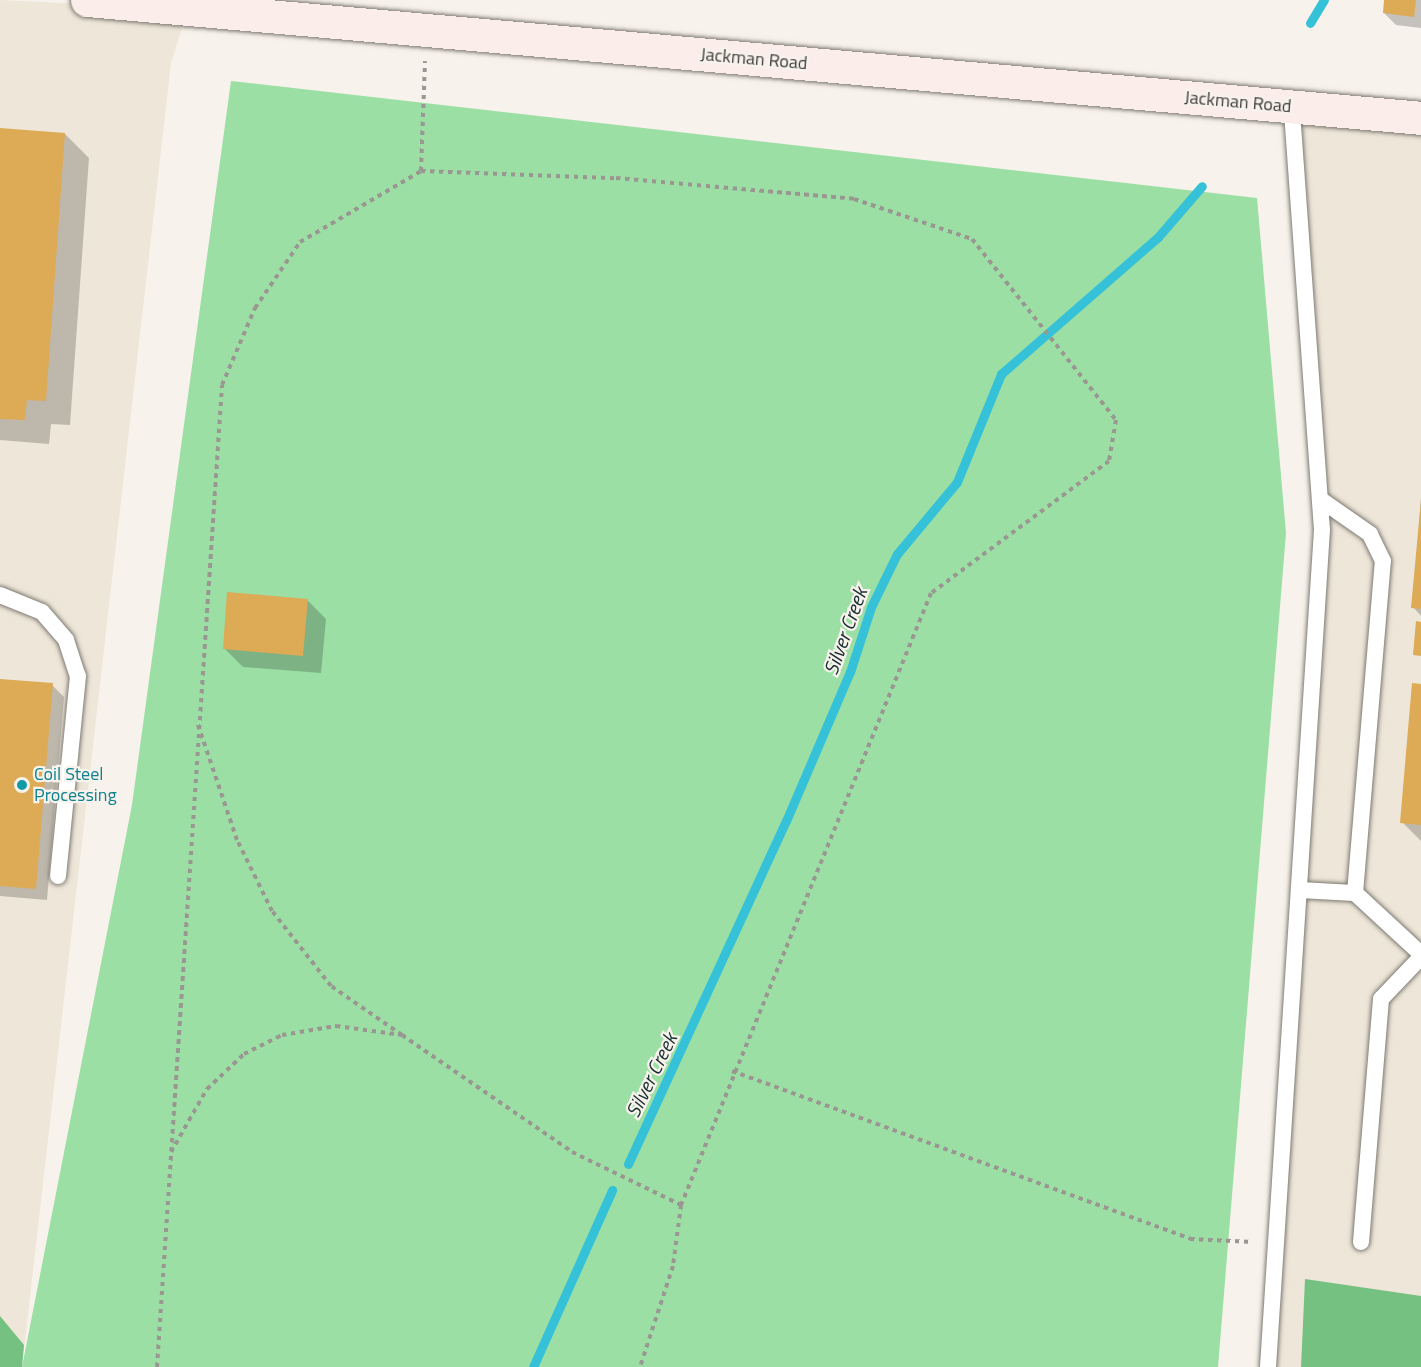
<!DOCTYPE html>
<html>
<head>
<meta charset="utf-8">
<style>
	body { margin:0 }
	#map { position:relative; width:1421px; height:1367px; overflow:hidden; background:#f7f2eb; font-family:"Titillium Web",sans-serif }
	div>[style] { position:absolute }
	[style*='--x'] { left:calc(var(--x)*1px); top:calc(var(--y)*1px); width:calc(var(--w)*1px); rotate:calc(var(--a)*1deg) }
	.built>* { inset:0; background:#eee6d8 }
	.green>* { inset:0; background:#9bdfa5 }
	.forest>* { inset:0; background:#75c182 }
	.shadow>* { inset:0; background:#0003 }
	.stream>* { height:9px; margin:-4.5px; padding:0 4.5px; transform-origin:4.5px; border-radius:4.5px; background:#35c1d7 }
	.building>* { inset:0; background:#ddaa56 }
	.path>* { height:4px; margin-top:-2px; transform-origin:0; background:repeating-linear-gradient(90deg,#9a9792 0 4.5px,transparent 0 9px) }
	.roads { filter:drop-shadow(0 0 2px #7e7a73) drop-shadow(0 0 2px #7e7a73) }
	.service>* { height:16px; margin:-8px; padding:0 8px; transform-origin:8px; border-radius:8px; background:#fff }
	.secondary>* { height:33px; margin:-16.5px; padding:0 16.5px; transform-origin:16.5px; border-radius:16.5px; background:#fbeeea }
	.dots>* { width:16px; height:16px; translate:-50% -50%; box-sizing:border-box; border:3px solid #f7f2eb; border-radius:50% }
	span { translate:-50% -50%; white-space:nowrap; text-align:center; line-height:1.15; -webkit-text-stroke:4.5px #f7f2eb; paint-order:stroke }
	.street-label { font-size:18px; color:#3e3c39 }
	.culture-label { font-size:18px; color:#0d838f }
	.left { translate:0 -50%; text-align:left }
	.water-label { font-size:20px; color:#172e32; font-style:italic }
</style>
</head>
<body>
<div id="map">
	<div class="built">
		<i style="clip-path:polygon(0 0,188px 9px,171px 63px,22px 1367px,0 1367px)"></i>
		<i style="clip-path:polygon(1292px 107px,1421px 119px,1421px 1367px,1266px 1367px,1321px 500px)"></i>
	</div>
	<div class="green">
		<i style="clip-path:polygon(231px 81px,1257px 198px,1286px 533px,1218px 1367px,22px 1367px,132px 805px)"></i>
	</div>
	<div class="forest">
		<i style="clip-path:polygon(1305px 1279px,1421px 1296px,1421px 1367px,1301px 1367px)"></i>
		<i style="clip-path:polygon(0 1316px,24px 1345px,22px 1367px,0 1367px)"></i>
	</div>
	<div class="shadow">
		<i style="clip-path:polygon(1385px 0,1421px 0,1421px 28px,1396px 25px,1384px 13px)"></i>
		<i style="clip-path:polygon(0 129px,65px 134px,89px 158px,70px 425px,51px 424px,49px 444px,0 440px)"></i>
		<i style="clip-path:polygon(1421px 497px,1421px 616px,1413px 607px)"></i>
		<i style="clip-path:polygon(307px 600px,326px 619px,321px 673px,243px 667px,224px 648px)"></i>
		<i style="clip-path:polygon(0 681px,52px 685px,64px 697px,47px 900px,0 896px)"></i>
		<i style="clip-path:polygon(1421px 686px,1421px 841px,1402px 822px)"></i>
	</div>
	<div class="stream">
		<i style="--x:1310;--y:23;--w:27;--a:-59"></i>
		<i style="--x:628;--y:1164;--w:378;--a:-65.3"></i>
		<i style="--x:786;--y:821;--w:162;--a:-66.8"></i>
		<i style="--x:850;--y:672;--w:68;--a:-72.1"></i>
		<i style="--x:871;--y:607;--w:59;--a:-63.9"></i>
		<i style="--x:897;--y:554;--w:94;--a:-50.2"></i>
		<i style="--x:957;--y:482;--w:117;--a:-67.8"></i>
		<i style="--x:1001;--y:374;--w:208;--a:-41.1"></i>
		<i style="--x:1158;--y:237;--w:67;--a:-49.2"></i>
		<i style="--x:533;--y:1367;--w:194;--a:-65.9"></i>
	</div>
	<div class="building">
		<i style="clip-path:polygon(1384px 0,1416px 0,1414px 17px,1383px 13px)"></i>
		<i style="clip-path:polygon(0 128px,65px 133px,46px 401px,27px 400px,25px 420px,0 419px)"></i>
		<i style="clip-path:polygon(1421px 500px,1421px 609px,1411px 608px)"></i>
		<i style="clip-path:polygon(227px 592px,308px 599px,303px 656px,223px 649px)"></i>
		<i style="clip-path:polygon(1416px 621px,1421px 622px,1421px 656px,1413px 655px)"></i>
		<i style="clip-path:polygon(0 679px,53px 683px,36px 889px,0 886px)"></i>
		<i style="clip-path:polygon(1412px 683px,1421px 684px,1421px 825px,1400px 823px)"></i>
	</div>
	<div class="path">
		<i style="--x:421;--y:171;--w:110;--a:-87.9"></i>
		<i style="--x:402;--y:1035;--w:206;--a:34.5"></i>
		<i style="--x:572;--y:1152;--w:121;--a:25.9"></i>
		<i style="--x:732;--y:1071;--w:488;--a:20.1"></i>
		<i style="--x:1190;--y:1239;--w:63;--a:2.7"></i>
		<i style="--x:171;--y:1152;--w:73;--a:-60.3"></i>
		<i style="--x:207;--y:1089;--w:51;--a:-43.4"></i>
		<i style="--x:244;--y:1054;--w:42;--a:-26.6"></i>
		<i style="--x:282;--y:1035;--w:55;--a:-9.5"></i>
		<i style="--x:336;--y:1026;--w:67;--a:7.8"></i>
		<i style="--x:402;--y:1035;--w:86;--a:-145.4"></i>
		<i style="--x:331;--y:986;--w:95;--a:-128.2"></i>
		<i style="--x:272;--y:911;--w:79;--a:-116.2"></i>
		<i style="--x:237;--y:840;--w:125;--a:-108.7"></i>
		<i style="--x:157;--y:1367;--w:984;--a:-86.21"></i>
		<i style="--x:222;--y:385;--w:84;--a:-66.8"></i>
		<i style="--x:255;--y:308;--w:80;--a:-55.7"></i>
		<i style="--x:300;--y:242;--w:140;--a:-30.4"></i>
		<i style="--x:421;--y:171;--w:195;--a:2.1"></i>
		<i style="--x:616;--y:178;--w:239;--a:5"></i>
		<i style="--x:854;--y:199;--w:125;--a:18.7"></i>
		<i style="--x:972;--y:239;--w:231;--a:51.5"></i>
		<i style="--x:1116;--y:420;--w:42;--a:99.7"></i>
		<i style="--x:1109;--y:461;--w:222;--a:143.4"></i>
		<i style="--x:931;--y:593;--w:661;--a:112.22"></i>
		<i style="--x:681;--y:1205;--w:62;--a:97.5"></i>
		<i style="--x:673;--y:1266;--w:106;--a:108.1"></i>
	</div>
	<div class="roads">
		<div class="service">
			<i style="--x:0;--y:595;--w:45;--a:22"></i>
			<i style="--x:42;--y:612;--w:37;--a:49"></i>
			<i style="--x:66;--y:640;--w:38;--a:72"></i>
			<i style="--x:78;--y:676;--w:201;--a:95.7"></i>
			<i style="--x:1299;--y:890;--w:56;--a:3.1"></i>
			<i style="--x:1355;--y:893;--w:333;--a:-85.2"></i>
			<i style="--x:1383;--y:561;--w:30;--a:-116"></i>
			<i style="--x:1370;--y:534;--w:60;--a:-145.2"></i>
			<i style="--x:1355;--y:893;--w:90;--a:42.7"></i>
			<i style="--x:1361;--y:1242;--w:244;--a:-85.3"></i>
			<i style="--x:1381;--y:999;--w:58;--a:-46.4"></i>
			<i style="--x:1268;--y:1367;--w:839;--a:-86.31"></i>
			<i style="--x:1322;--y:530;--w:424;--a:-94.1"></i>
		</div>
		<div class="secondary">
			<i style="--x:87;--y:0;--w:1339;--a:5.05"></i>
		</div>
	</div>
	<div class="dots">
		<i style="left:22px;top:785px;background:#0f9aa8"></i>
	</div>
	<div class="street-label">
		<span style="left:754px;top:59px;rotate:5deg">Jackman Road</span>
		<span style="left:1238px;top:102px;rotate:5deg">Jackman Road</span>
	</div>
	<div class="culture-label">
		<span class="left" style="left:34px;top:785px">Coil Steel<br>Processing</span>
	</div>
	<div class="water-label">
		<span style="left:845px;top:631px;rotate:-70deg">Silver Creek</span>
		<span style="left:651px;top:1075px;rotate:-64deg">Silver Creek</span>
	</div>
</div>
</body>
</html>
